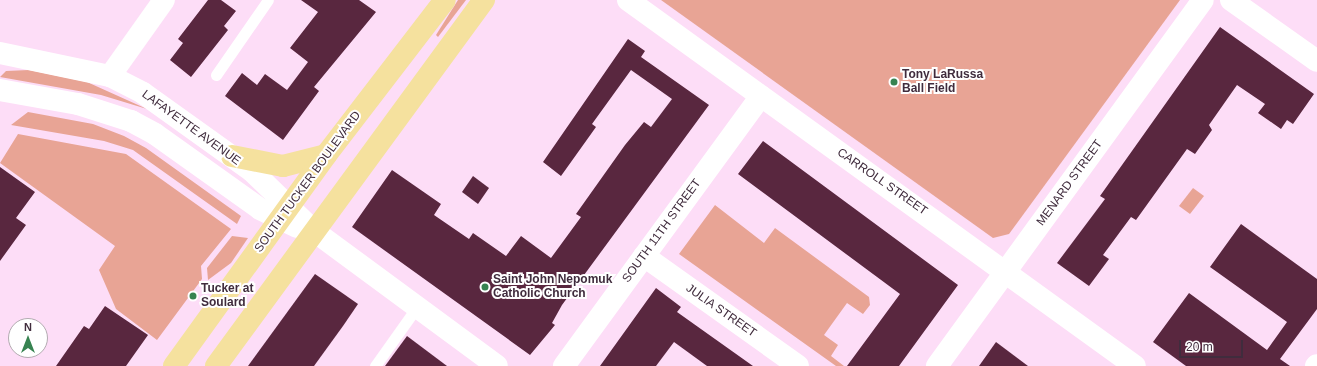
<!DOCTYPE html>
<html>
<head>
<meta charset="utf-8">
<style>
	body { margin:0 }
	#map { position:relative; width:1317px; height:366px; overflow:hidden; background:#fdddf7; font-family:Helvetica,sans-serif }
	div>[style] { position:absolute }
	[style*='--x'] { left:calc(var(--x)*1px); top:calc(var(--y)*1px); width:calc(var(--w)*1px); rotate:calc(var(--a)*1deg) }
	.green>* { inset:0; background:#e8a495 }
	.building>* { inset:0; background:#59273f }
	.lane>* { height:11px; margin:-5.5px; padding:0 5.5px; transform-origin:5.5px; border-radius:5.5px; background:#fff }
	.street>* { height:22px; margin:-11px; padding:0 11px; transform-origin:11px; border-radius:11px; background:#fff }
	.primary>* { height:22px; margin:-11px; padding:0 11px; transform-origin:11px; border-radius:11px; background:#f5e19e }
	.dots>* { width:11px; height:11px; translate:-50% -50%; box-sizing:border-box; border:2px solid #fff; border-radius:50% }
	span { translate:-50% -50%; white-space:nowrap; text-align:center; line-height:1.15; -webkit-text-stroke:4px #fff; paint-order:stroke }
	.poi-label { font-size:12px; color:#402c3d; font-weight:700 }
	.left { translate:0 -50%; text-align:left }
	.street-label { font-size:12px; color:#402c3d }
	.north { position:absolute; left:8px; top:318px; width:40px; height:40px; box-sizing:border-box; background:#fff; border:1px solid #b3abb1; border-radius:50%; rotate:0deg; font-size:11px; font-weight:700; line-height:16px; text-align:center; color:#402c3d }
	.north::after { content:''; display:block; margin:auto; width:14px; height:18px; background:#378351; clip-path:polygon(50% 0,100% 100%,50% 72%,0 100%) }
	.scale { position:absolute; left:1179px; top:340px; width:64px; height:18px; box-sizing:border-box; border:2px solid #402c3d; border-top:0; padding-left:5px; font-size:12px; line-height:14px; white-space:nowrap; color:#402c3d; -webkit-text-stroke:3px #fff; paint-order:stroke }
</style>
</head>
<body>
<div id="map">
	<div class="green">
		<i style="clip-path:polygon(458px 0,466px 0,438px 37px,436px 35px)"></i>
		<i style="clip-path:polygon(661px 0,1180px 0,1009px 234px,993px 238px)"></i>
		<i style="clip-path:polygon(29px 70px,87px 82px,147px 109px,101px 95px,0 77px,6px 71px)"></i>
		<i style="clip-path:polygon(28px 112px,93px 124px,124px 136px,146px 148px,241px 216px,237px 224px,133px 150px,104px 141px,11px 125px)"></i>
		<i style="clip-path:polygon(18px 134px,126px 154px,231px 229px,201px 266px,202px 279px,157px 340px,116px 309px,99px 270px,115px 246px,0 163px)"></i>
		<i style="clip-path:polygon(1193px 188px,1204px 196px,1190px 214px,1179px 206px)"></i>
		<i style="clip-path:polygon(715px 205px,764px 243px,775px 228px,869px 297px,870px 305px,863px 314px,847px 303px,824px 335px,838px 345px,831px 356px,844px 366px,836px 366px,679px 254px)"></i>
		<i style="clip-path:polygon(232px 236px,248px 238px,231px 263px,208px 280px,207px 268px)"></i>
	</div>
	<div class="building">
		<i style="clip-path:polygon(208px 0,221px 0,236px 11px,224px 26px,228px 30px,191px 77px,170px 60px,183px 43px,178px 39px)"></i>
		<i style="clip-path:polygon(301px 0,359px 0,376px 12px,314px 87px,319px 91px,283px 140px,225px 96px,242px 73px,257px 85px,265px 74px,287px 90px,308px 62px,290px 48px,318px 12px)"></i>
		<i style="clip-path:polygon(1220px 27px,1314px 94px,1293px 124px,1287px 120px,1281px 129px,1258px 113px,1265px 104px,1237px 85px,1209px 125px,1212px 130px,1195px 154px,1187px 149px,1136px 220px,1131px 217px,1103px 255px,1109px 259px,1089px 286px,1057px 263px,1105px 199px,1100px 196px)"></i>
		<i style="clip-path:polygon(628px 39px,645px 51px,641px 57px,709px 105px,562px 305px,552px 323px,555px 325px,530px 355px,352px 227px,392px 170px,441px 204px,434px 215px,469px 239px,473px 233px,506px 256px,521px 236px,551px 258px,581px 217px,576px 214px,625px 145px,644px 122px,651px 127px,672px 99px,631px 70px,592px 124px,596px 127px,561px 176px,543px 162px)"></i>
		<i style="clip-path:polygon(763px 141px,958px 285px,899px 366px,847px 366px,900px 294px,738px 174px)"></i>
		<i style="clip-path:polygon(0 167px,35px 192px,16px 218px,26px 225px,0 261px)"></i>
		<i style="clip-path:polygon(473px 176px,489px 188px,478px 204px,462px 192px)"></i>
		<i style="clip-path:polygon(1241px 224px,1317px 279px,1317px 309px,1280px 359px,1290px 366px,1186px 366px,1153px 342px,1189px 293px,1267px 350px,1287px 322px,1210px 267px)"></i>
		<i style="clip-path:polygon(315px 274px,358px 304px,343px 326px,314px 366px,248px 366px)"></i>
		<i style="clip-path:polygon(656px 288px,681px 307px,677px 312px,753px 366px,707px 366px,674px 342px,656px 366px,600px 366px)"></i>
		<i style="clip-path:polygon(105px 306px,148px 335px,126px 366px,56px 366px,84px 326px,89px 329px)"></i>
		<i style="clip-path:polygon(407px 336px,447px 366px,385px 366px)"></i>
		<i style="clip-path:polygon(996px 342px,1028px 366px,979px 366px)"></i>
	</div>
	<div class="lane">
		<i style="--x:216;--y:75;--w:91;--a:-55.3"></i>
		<i style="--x:375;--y:366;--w:72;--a:-54.6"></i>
	</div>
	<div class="street">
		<i style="--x:628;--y:0;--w:625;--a:35.83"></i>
		<i style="--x:1231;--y:0;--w:105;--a:35.3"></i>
		<i style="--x:0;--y:53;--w:112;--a:11.8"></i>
		<i style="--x:110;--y:76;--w:37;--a:27"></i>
		<i style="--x:143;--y:93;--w:134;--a:35.6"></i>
		<i style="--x:252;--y:171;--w:86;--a:44.1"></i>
		<i style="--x:314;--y:231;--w:227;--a:36.4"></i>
		<i style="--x:110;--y:76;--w:93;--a:-54.6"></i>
		<i style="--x:0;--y:90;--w:79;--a:10.2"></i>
		<i style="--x:78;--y:104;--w:56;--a:17.8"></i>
		<i style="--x:131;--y:121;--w:27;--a:28"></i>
		<i style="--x:155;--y:134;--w:129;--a:35.5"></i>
		<i style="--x:260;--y:209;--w:41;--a:25.9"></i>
		<i style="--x:644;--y:256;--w:189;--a:35.5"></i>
		<i style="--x:564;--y:366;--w:334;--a:-53.9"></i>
		<i style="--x:937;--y:366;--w:452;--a:-54"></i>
		<i style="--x:1316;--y:366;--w:1;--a:-45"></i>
	</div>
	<div class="primary">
		<i style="--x:232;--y:156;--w:52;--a:11.1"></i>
		<i style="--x:283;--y:166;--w:44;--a:-14.3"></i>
		<i style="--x:174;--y:366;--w:260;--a:-54.2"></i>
		<i style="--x:326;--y:155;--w:195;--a:-52.5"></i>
		<i style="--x:216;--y:366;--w:454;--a:-53.8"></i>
	</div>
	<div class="dots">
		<i style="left:894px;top:82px;background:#378351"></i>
		<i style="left:485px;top:287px;background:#378351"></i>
		<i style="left:193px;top:296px;background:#378351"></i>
	</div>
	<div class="poi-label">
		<span class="left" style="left:902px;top:82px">Tony LaRussa<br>Ball Field</span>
		<span class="left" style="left:493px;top:287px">Saint John Nepomuk<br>Catholic Church</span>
		<span class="left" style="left:201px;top:296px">Tucker at<br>Soulard</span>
	</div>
	<div class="street-label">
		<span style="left:191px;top:128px;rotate:36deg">LAFAYETTE AVENUE</span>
		<span style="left:308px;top:182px;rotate:-54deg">SOUTH TUCKER BOULEVARD</span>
		<span style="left:882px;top:182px;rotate:35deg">CARROLL STREET</span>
		<span style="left:1070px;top:183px;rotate:-54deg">MENARD STREET</span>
		<span style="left:662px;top:231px;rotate:-54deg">SOUTH 11TH STREET</span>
		<span style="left:721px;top:311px;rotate:35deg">JULIA STREET</span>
	</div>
	<div class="north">N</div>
	<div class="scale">20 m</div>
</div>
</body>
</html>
